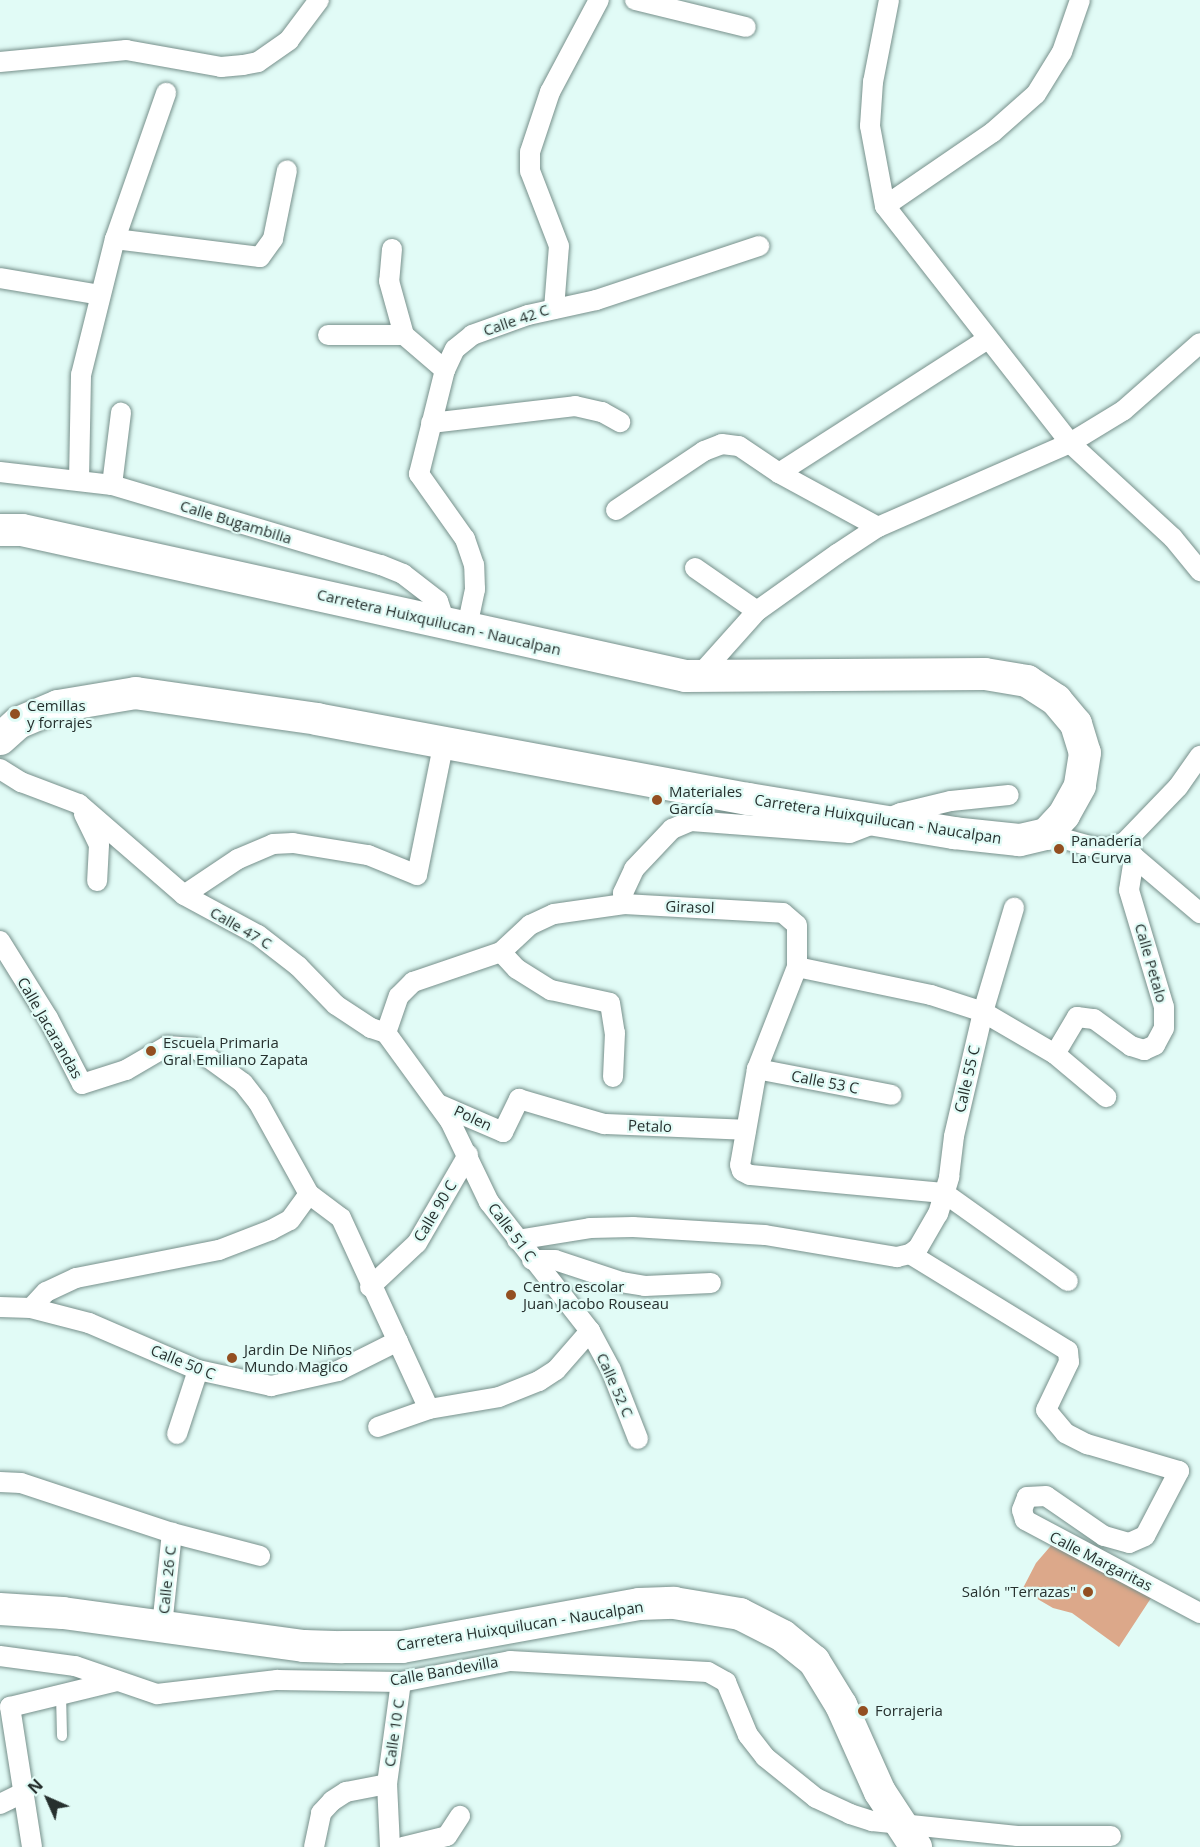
<!DOCTYPE html>
<html>
<head>
<meta charset="utf-8">
<style>
	body { margin:0 }
	#map { position:relative; width:1200px; height:1847px; overflow:hidden; background:#e1fbf6; font-family:"Open Sans",sans-serif }
	div>[style] { position:absolute }
	[style*='--x'] { left:calc(var(--x)*1px); top:calc(var(--y)*1px); width:calc(var(--w)*1px); rotate:calc(var(--a)*1deg) }
	.building>* { inset:0; background:#dca88a }
	.roads { filter:drop-shadow(0 0 2px #77908b) drop-shadow(0 0 2px #77908b) }
	.service>* { height:10px; margin:-5px; padding:0 5px; transform-origin:5px; border-radius:5px; background:#fff }
	.minor>* { height:20px; margin:-10px; padding:0 10px; transform-origin:10px; border-radius:10px; background:#fff }
	.primary>* { height:32px; margin:-16px; padding:0 16px; transform-origin:16px; border-radius:16px; background:#fff }
	.dots>* { width:16px; height:16px; translate:-50% -50%; box-sizing:border-box; border:3px solid #e1fbf6; border-radius:50% }
	span { translate:-50% -50%; white-space:nowrap; text-align:center; line-height:1.15; -webkit-text-stroke:4.5px #e1fbf6; paint-order:stroke }
	.street-label { font-size:15px; color:#26302e }
	.poi-label { font-size:15px; color:#26302e }
	.left { translate:0 -50%; text-align:left }
	.right { translate:-100% -50%; text-align:right }
	.north { position:absolute; left:18px; top:1769px; width:60px; height:60px; -webkit-text-stroke:4px #e1fbf6; paint-order:stroke; rotate:315deg; font-size:16px; font-weight:700; line-height:24px; text-align:center; color:#26302e }
	.north::after { content:''; display:block; margin:auto; width:21px; height:27px; background:#26302e; clip-path:polygon(50% 0,100% 100%,50% 72%,0 100%) }
</style>
</head>
<body>
<div id="map">
	<div class="building">
		<i style="clip-path:polygon(1055px 1541px,1153px 1595px,1119px 1647px,1072px 1613px,1053px 1608px,1022px 1590px,1036px 1563px)"></i>
	</div>
	<div class="roads">
		<div class="service">
			<i style="--x:61;--y:1694;--w:42;--a:88.6"></i>
		</div>
		<div class="minor">
			<i style="--x:635;--y:0;--w:114;--a:13.7"></i>
			<i style="--x:889;--y:0;--w:84;--a:101"></i>
			<i style="--x:873;--y:82;--w:44;--a:93.9"></i>
			<i style="--x:870;--y:126;--w:81;--a:79.4"></i>
			<i style="--x:885;--y:206;--w:301;--a:52"></i>
			<i style="--x:1070;--y:443;--w:140;--a:42.7"></i>
			<i style="--x:1173;--y:538;--w:43;--a:50.7"></i>
			<i style="--x:0;--y:62;--w:127;--a:-5.4"></i>
			<i style="--x:126;--y:50;--w:97;--a:10.1"></i>
			<i style="--x:221;--y:67;--w:22;--a:-5"></i>
			<i style="--x:243;--y:65;--w:15;--a:-11"></i>
			<i style="--x:258;--y:62;--w:38;--a:-35"></i>
			<i style="--x:289;--y:40;--w:50;--a:-53.1"></i>
			<i style="--x:885;--y:206;--w:131;--a:-34.4"></i>
			<i style="--x:993;--y:132;--w:57;--a:-41.5"></i>
			<i style="--x:1036;--y:94;--w:49;--a:-58.2"></i>
			<i style="--x:1062;--y:52;--w:55;--a:-70.9"></i>
			<i style="--x:115;--y:239;--w:146;--a:7.1"></i>
			<i style="--x:260;--y:257;--w:22;--a:-54"></i>
			<i style="--x:273;--y:239;--w:70;--a:-78.5"></i>
			<i style="--x:392;--y:249;--w:32;--a:95"></i>
			<i style="--x:389;--y:281;--w:56;--a:74.5"></i>
			<i style="--x:404;--y:335;--w:54;--a:40.5"></i>
			<i style="--x:0;--y:278;--w:101;--a:9.6"></i>
			<i style="--x:554;--y:309;--w:63;--a:-85.5"></i>
			<i style="--x:559;--y:246;--w:80;--a:-111.1"></i>
			<i style="--x:530;--y:171;--w:19;--a:-90"></i>
			<i style="--x:530;--y:152;--w:63;--a:-71.6"></i>
			<i style="--x:550;--y:92;--w:104;--a:-62"></i>
			<i style="--x:328;--y:335;--w:76;--a:0"></i>
			<i style="--x:431;--y:423;--w:145;--a:-6.7"></i>
			<i style="--x:575;--y:406;--w:28;--a:13"></i>
			<i style="--x:602;--y:412;--w:21;--a:29"></i>
			<i style="--x:0;--y:472;--w:113;--a:6.6"></i>
			<i style="--x:112;--y:485;--w:281;--a:16.6"></i>
			<i style="--x:381;--y:565;--w:24;--a:22"></i>
			<i style="--x:403;--y:574;--w:44;--a:37.6"></i>
			<i style="--x:438;--y:601;--w:22;--a:72"></i>
			<i style="--x:79;--y:480;--w:105;--a:-88.9"></i>
			<i style="--x:81;--y:375;--w:140;--a:-76"></i>
			<i style="--x:115;--y:239;--w:155;--a:-70.7"></i>
			<i style="--x:112;--y:485;--w:73;--a:-82.9"></i>
			<i style="--x:616;--y:510;--w:106;--a:-33.8"></i>
			<i style="--x:704;--y:451;--w:19;--a:-21"></i>
			<i style="--x:722;--y:444;--w:17;--a:7"></i>
			<i style="--x:739;--y:446;--w:48;--a:34"></i>
			<i style="--x:878;--y:527;--w:113;--a:-151.4"></i>
			<i style="--x:779;--y:473;--w:248;--a:-32.7"></i>
			<i style="--x:695;--y:568;--w:75;--a:34.7"></i>
			<i style="--x:467;--y:627;--w:39;--a:-78"></i>
			<i style="--x:475;--y:589;--w:24;--a:-92"></i>
			<i style="--x:474;--y:565;--w:28;--a:-109"></i>
			<i style="--x:465;--y:539;--w:80;--a:-125.3"></i>
			<i style="--x:419;--y:474;--w:107;--a:-76"></i>
			<i style="--x:445;--y:370;--w:23;--a:-65"></i>
			<i style="--x:455;--y:349;--w:22;--a:-39"></i>
			<i style="--x:472;--y:335;--w:59;--a:-19.7"></i>
			<i style="--x:528;--y:315;--w:70;--a:-12.4"></i>
			<i style="--x:596;--y:300;--w:172;--a:-18.3"></i>
			<i style="--x:698;--y:677;--w:89;--a:-48.2"></i>
			<i style="--x:757;--y:611;--w:98;--a:-35.5"></i>
			<i style="--x:837;--y:554;--w:49;--a:-33.4"></i>
			<i style="--x:878;--y:527;--w:210;--a:-23.6"></i>
			<i style="--x:1070;--y:443;--w:63;--a:-31.4"></i>
			<i style="--x:1124;--y:410;--w:101;--a:-41.4"></i>
			<i style="--x:0;--y:769;--w:25;--a:32"></i>
			<i style="--x:21;--y:782;--w:62;--a:20.8"></i>
			<i style="--x:79;--y:804;--w:139;--a:40.9"></i>
			<i style="--x:184;--y:895;--w:84;--a:28.4"></i>
			<i style="--x:258;--y:935;--w:51;--a:37.8"></i>
			<i style="--x:298;--y:966;--w:54;--a:45.7"></i>
			<i style="--x:336;--y:1005;--w:42;--a:33.3"></i>
			<i style="--x:371;--y:1028;--w:16;--a:18"></i>
			<i style="--x:386;--y:1033;--w:109;--a:54"></i>
			<i style="--x:450;--y:1121;--w:90;--a:64.3"></i>
			<i style="--x:489;--y:1202;--w:164;--a:51.9"></i>
			<i style="--x:590;--y:1331;--w:44;--a:61.7"></i>
			<i style="--x:611;--y:1370;--w:74;--a:68.6"></i>
			<i style="--x:84;--y:814;--w:34;--a:64"></i>
			<i style="--x:99;--y:845;--w:36;--a:93"></i>
			<i style="--x:1046;--y:834;--w:50;--a:15.2"></i>
			<i style="--x:1094;--y:847;--w:16;--a:4"></i>
			<i style="--x:1110;--y:848;--w:16;--a:-22"></i>
			<i style="--x:1125;--y:842;--w:17;--a:59"></i>
			<i style="--x:1134;--y:857;--w:87;--a:40.3"></i>
			<i style="--x:1125;--y:842;--w:76;--a:-46.1"></i>
			<i style="--x:1178;--y:787;--w:38;--a:-55"></i>
			<i style="--x:184;--y:895;--w:65;--a:-33.7"></i>
			<i style="--x:238;--y:859;--w:38;--a:-23"></i>
			<i style="--x:273;--y:844;--w:20;--a:-3"></i>
			<i style="--x:293;--y:843;--w:76;--a:9.1"></i>
			<i style="--x:368;--y:855;--w:53;--a:22.2"></i>
			<i style="--x:417;--y:875;--w:137;--a:-78.6"></i>
			<i style="--x:624;--y:904;--w:11;--a:-95"></i>
			<i style="--x:623;--y:893;--w:26;--a:-65"></i>
			<i style="--x:634;--y:869;--w:55;--a:-46.5"></i>
			<i style="--x:672;--y:829;--w:21;--a:-23"></i>
			<i style="--x:691;--y:821;--w:159;--a:4.3"></i>
			<i style="--x:850;--y:833;--w:55;--a:-21.4"></i>
			<i style="--x:901;--y:813;--w:51;--a:-13.5"></i>
			<i style="--x:951;--y:801;--w:58;--a:-5.9"></i>
			<i style="--x:0;--y:941;--w:91;--a:58.1"></i>
			<i style="--x:48;--y:1018;--w:74;--a:62.7"></i>
			<i style="--x:82;--y:1084;--w:46;--a:-17.7"></i>
			<i style="--x:126;--y:1070;--w:48;--a:-30.3"></i>
			<i style="--x:167;--y:1046;--w:28;--a:4"></i>
			<i style="--x:195;--y:1048;--w:59;--a:36.1"></i>
			<i style="--x:243;--y:1083;--w:24;--a:52"></i>
			<i style="--x:258;--y:1102;--w:105;--a:61"></i>
			<i style="--x:309;--y:1194;--w:40;--a:37"></i>
			<i style="--x:341;--y:1218;--w:210;--a:65.3"></i>
			<i style="--x:429;--y:1409;--w:54;--a:160.6"></i>
			<i style="--x:501;--y:952;--w:23;--a:47"></i>
			<i style="--x:517;--y:969;--w:40;--a:32"></i>
			<i style="--x:551;--y:990;--w:60;--a:12.4"></i>
			<i style="--x:610;--y:1003;--w:30;--a:81"></i>
			<i style="--x:615;--y:1033;--w:44;--a:92.6"></i>
			<i style="--x:797;--y:967;--w:137;--a:11.8"></i>
			<i style="--x:931;--y:995;--w:55;--a:18.1"></i>
			<i style="--x:983;--y:1012;--w:83;--a:30.3"></i>
			<i style="--x:1055;--y:1054;--w:67;--a:40.1"></i>
			<i style="--x:386;--y:1033;--w:39;--a:-71"></i>
			<i style="--x:399;--y:996;--w:20;--a:-45"></i>
			<i style="--x:413;--y:982;--w:93;--a:-18.8"></i>
			<i style="--x:501;--y:952;--w:40;--a:-43"></i>
			<i style="--x:530;--y:925;--w:26;--a:-25"></i>
			<i style="--x:554;--y:914;--w:71;--a:-8.1"></i>
			<i style="--x:624;--y:904;--w:159;--a:3.2"></i>
			<i style="--x:783;--y:913;--w:18;--a:41"></i>
			<i style="--x:797;--y:925;--w:42;--a:90"></i>
			<i style="--x:797;--y:967;--w:110;--a:111.4"></i>
			<i style="--x:757;--y:1069;--w:97;--a:100"></i>
			<i style="--x:740;--y:1165;--w:6;--a:72"></i>
			<i style="--x:742;--y:1171;--w:9;--a:27"></i>
			<i style="--x:750;--y:1175;--w:195;--a:5.3"></i>
			<i style="--x:944;--y:1193;--w:152;--a:35.4"></i>
			<i style="--x:1055;--y:1054;--w:43;--a:-59.3"></i>
			<i style="--x:1077;--y:1017;--w:17;--a:7"></i>
			<i style="--x:1094;--y:1019;--w:46;--a:36.1"></i>
			<i style="--x:1131;--y:1046;--w:14;--a:17"></i>
			<i style="--x:1144;--y:1050;--w:12;--a:-24"></i>
			<i style="--x:1155;--y:1045;--w:19;--a:-62"></i>
			<i style="--x:1164;--y:1028;--w:21;--a:-90"></i>
			<i style="--x:1164;--y:1007;--w:122;--a:-106.7"></i>
			<i style="--x:1129;--y:890;--w:33;--a:-81"></i>
			<i style="--x:757;--y:1069;--w:137;--a:10.9"></i>
			<i style="--x:438;--y:1104;--w:71;--a:23.3"></i>
			<i style="--x:503;--y:1132;--w:37;--a:-64"></i>
			<i style="--x:519;--y:1099;--w:89;--a:16.4"></i>
			<i style="--x:604;--y:1124;--w:142;--a:2.4"></i>
			<i style="--x:517;--y:1240;--w:74;--a:-9.3"></i>
			<i style="--x:590;--y:1228;--w:43;--a:-1.3"></i>
			<i style="--x:633;--y:1227;--w:132;--a:3.5"></i>
			<i style="--x:765;--y:1235;--w:134;--a:9.5"></i>
			<i style="--x:897;--y:1257;--w:13;--a:-13"></i>
			<i style="--x:910;--y:1254;--w:10;--a:-37"></i>
			<i style="--x:918;--y:1248;--w:39;--a:-60"></i>
			<i style="--x:938;--y:1214;--w:39;--a:-73"></i>
			<i style="--x:949;--y:1177;--w:41;--a:-83"></i>
			<i style="--x:954;--y:1136;--w:127;--a:-76.8"></i>
			<i style="--x:983;--y:1012;--w:109;--a:-73.4"></i>
			<i style="--x:910;--y:1254;--w:185;--a:31.5"></i>
			<i style="--x:1068;--y:1351;--w:11;--a:85"></i>
			<i style="--x:1069;--y:1362;--w:53;--a:115.6"></i>
			<i style="--x:1046;--y:1410;--w:30;--a:50"></i>
			<i style="--x:1065;--y:1433;--w:25;--a:27"></i>
			<i style="--x:1087;--y:1444;--w:96;--a:16.4"></i>
			<i style="--x:1179;--y:1471;--w:73;--a:117.6"></i>
			<i style="--x:1145;--y:1536;--w:17;--a:156"></i>
			<i style="--x:1129;--y:1543;--w:26;--a:-164"></i>
			<i style="--x:1104;--y:1536;--w:70;--a:-145.4"></i>
			<i style="--x:1046;--y:1496;--w:19;--a:177"></i>
			<i style="--x:1027;--y:1497;--w:14;--a:111"></i>
			<i style="--x:1022;--y:1510;--w:10;--a:73"></i>
			<i style="--x:1025;--y:1520;--w:198;--a:28"></i>
			<i style="--x:532;--y:1260;--w:23;--a:0"></i>
			<i style="--x:555;--y:1260;--w:70;--a:18.4"></i>
			<i style="--x:621;--y:1282;--w:24;--a:9"></i>
			<i style="--x:645;--y:1286;--w:66;--a:-2.6"></i>
			<i style="--x:370;--y:1287;--w:64;--a:-43.1"></i>
			<i style="--x:417;--y:1243;--w:102;--a:-59.9"></i>
			<i style="--x:0;--y:1307;--w:31;--a:2"></i>
			<i style="--x:31;--y:1308;--w:60;--a:14.5"></i>
			<i style="--x:89;--y:1323;--w:119;--a:23.3"></i>
			<i style="--x:198;--y:1370;--w:75;--a:12.4"></i>
			<i style="--x:271;--y:1386;--w:69;--a:-12.6"></i>
			<i style="--x:338;--y:1371;--w:67;--a:-26.6"></i>
			<i style="--x:31;--y:1308;--w:22;--a:-47"></i>
			<i style="--x:46;--y:1292;--w:33;--a:-25"></i>
			<i style="--x:76;--y:1278;--w:146;--a:-11.1"></i>
			<i style="--x:219;--y:1250;--w:56;--a:-21"></i>
			<i style="--x:271;--y:1230;--w:21;--a:-28"></i>
			<i style="--x:290;--y:1220;--w:32;--a:-54"></i>
			<i style="--x:429;--y:1409;--w:71;--a:-9.7"></i>
			<i style="--x:499;--y:1397;--w:43;--a:-21.8"></i>
			<i style="--x:539;--y:1381;--w:20;--a:-33"></i>
			<i style="--x:556;--y:1370;--w:52;--a:-48.9"></i>
			<i style="--x:177;--y:1434;--w:67;--a:-71.8"></i>
			<i style="--x:0;--y:1482;--w:21;--a:3"></i>
			<i style="--x:21;--y:1483;--w:159;--a:18.3"></i>
			<i style="--x:172;--y:1533;--w:91;--a:14.6"></i>
			<i style="--x:162;--y:1626;--w:94;--a:-83.9"></i>
			<i style="--x:0;--y:1656;--w:76;--a:7.6"></i>
			<i style="--x:75;--y:1666;--w:87;--a:18.9"></i>
			<i style="--x:157;--y:1694;--w:121;--a:-6.7"></i>
			<i style="--x:277;--y:1680;--w:124;--a:0.9"></i>
			<i style="--x:401;--y:1682;--w:111;--a:-10.9"></i>
			<i style="--x:510;--y:1661;--w:198;--a:3.2"></i>
			<i style="--x:708;--y:1672;--w:21;--a:29"></i>
			<i style="--x:726;--y:1682;--w:57;--a:67.5"></i>
			<i style="--x:748;--y:1735;--w:28;--a:52"></i>
			<i style="--x:765;--y:1757;--w:65;--a:38.8"></i>
			<i style="--x:816;--y:1798;--w:38;--a:25"></i>
			<i style="--x:850;--y:1814;--w:23;--a:18"></i>
			<i style="--x:872;--y:1821;--w:146;--a:5.9"></i>
			<i style="--x:1017;--y:1836;--w:94;--a:0"></i>
			<i style="--x:0;--y:1804;--w:28;--a:-26"></i>
			<i style="--x:32;--y:1847;--w:142;--a:-98.9"></i>
			<i style="--x:10;--y:1707;--w:110;--a:-13.7"></i>
			<i style="--x:314;--y:1847;--w:35;--a:-78"></i>
			<i style="--x:321;--y:1813;--w:16;--a:-47"></i>
			<i style="--x:332;--y:1801;--w:17;--a:-33"></i>
			<i style="--x:346;--y:1792;--w:42;--a:-11"></i>
			<i style="--x:390;--y:1847;--w:63;--a:-92.7"></i>
			<i style="--x:387;--y:1784;--w:103;--a:-82.2"></i>
			<i style="--x:403;--y:1847;--w:45;--a:-14"></i>
			<i style="--x:447;--y:1836;--w:24;--a:-57"></i>
		</div>
		<div class="primary">
			<i style="--x:0;--y:530;--w:22;--a:0"></i>
			<i style="--x:22;--y:530;--w:680;--a:12.4"></i>
			<i style="--x:686;--y:676;--w:299;--a:-0.4"></i>
			<i style="--x:985;--y:674;--w:43;--a:9.5"></i>
			<i style="--x:1027;--y:681;--w:35;--a:33"></i>
			<i style="--x:1056;--y:700;--w:31;--a:50"></i>
			<i style="--x:1076;--y:724;--w:30;--a:73"></i>
			<i style="--x:1085;--y:753;--w:33;--a:99"></i>
			<i style="--x:1080;--y:786;--w:33;--a:119"></i>
			<i style="--x:1064;--y:815;--w:26;--a:133"></i>
			<i style="--x:1046;--y:834;--w:28;--a:167"></i>
			<i style="--x:1019;--y:840;--w:65;--a:-173.9"></i>
			<i style="--x:954;--y:833;--w:209;--a:-170.6"></i>
			<i style="--x:748;--y:799;--w:437;--a:-169.5"></i>
			<i style="--x:318;--y:719;--w:184;--a:-171.9"></i>
			<i style="--x:136;--y:693;--w:79;--a:170.5"></i>
			<i style="--x:58;--y:706;--w:43;--a:157"></i>
			<i style="--x:18;--y:723;--w:24;--a:138"></i>
			<i style="--x:0;--y:1609;--w:63;--a:3.6"></i>
			<i style="--x:63;--y:1613;--w:243;--a:7.8"></i>
			<i style="--x:304;--y:1646;--w:38;--a:2"></i>
			<i style="--x:342;--y:1647;--w:60;--a:0"></i>
			<i style="--x:402;--y:1647;--w:241;--a:-10.3"></i>
			<i style="--x:639;--y:1604;--w:35;--a:-2"></i>
			<i style="--x:674;--y:1603;--w:67;--a:9.5"></i>
			<i style="--x:740;--y:1614;--w:48;--a:27.1"></i>
			<i style="--x:783;--y:1636;--w:40;--a:39"></i>
			<i style="--x:814;--y:1661;--w:52;--a:58.5"></i>
			<i style="--x:841;--y:1705;--w:95;--a:65.9"></i>
			<i style="--x:880;--y:1792;--w:66;--a:56.8"></i>
		</div>
	</div>
	<div class="dots">
		<i style="left:15px;top:714px;background:#934f21"></i>
		<i style="left:657px;top:800px;background:#934f21"></i>
		<i style="left:1059px;top:849px;background:#934f21"></i>
		<i style="left:151px;top:1051px;background:#934f21"></i>
		<i style="left:511px;top:1295px;background:#934f21"></i>
		<i style="left:232px;top:1358px;background:#934f21"></i>
		<i style="left:1088px;top:1592px;background:#934f21"></i>
		<i style="left:863px;top:1711px;background:#934f21"></i>
	</div>
	<div class="street-label">
		<span style="left:516px;top:320px;rotate:-19deg">Calle 42 C</span>
		<span style="left:236px;top:522px;rotate:17deg">Calle Bugambilia</span>
		<span style="left:439px;top:622px;rotate:13deg">Carretera Huixquilucan - Naucalpan</span>
		<span style="left:878px;top:819px;rotate:9deg">Carretera Huixquilucan - Naucalpan</span>
		<span style="left:690px;top:907px;rotate:2deg">Girasol</span>
		<span style="left:241px;top:928px;rotate:30deg">Calle 47 C</span>
		<span style="left:1151px;top:963px;rotate:74deg">Calle Petalo</span>
		<span style="left:50px;top:1028px;rotate:60deg">Calle Jacarandas</span>
		<span style="left:967px;top:1079px;rotate:-77deg">Calle 55 C</span>
		<span style="left:825px;top:1082px;rotate:11deg">Calle 53 C</span>
		<span style="left:473px;top:1118px;rotate:25deg">Polen</span>
		<span style="left:650px;top:1126px;rotate:2deg">Petalo</span>
		<span style="left:435px;top:1211px;rotate:-59deg">Calle 90 C</span>
		<span style="left:512px;top:1232px;rotate:53deg">Calle 51 C</span>
		<span style="left:183px;top:1362px;rotate:22deg">Calle 50 C</span>
		<span style="left:615px;top:1385px;rotate:66deg">Calle 52 C</span>
		<span style="left:1101px;top:1561px;rotate:27deg">Calle Margaritas</span>
		<span style="left:167px;top:1580px;rotate:-84deg">Calle 26 C</span>
		<span style="left:520px;top:1626px;rotate:-9deg">Carretera Huixquilucan - Naucalpan</span>
		<span style="left:444px;top:1671px;rotate:-10deg">Calle Bandevilla</span>
		<span style="left:394px;top:1733px;rotate:-82deg">Calle 10 C</span>
	</div>
	<div class="poi-label">
		<span class="left" style="left:27px;top:714px">Cemillas<br>y forrajes</span>
		<span class="left" style="left:669px;top:800px">Materiales<br>García</span>
		<span class="left" style="left:1071px;top:849px">Panadería<br>La Curva</span>
		<span class="left" style="left:163px;top:1051px">Escuela Primaria<br>Gral Emiliano Zapata</span>
		<span class="left" style="left:523px;top:1295px">Centro escolar<br>Juan Jacobo Rouseau</span>
		<span class="left" style="left:244px;top:1358px">Jardin De Niños<br>Mundo Magico</span>
		<span class="right" style="left:1076px;top:1592px">Salón "Terrazas"</span>
		<span class="left" style="left:875px;top:1711px">Forrajeria</span>
	</div>
	<div class="north">N</div>
</div>
</body>
</html>
